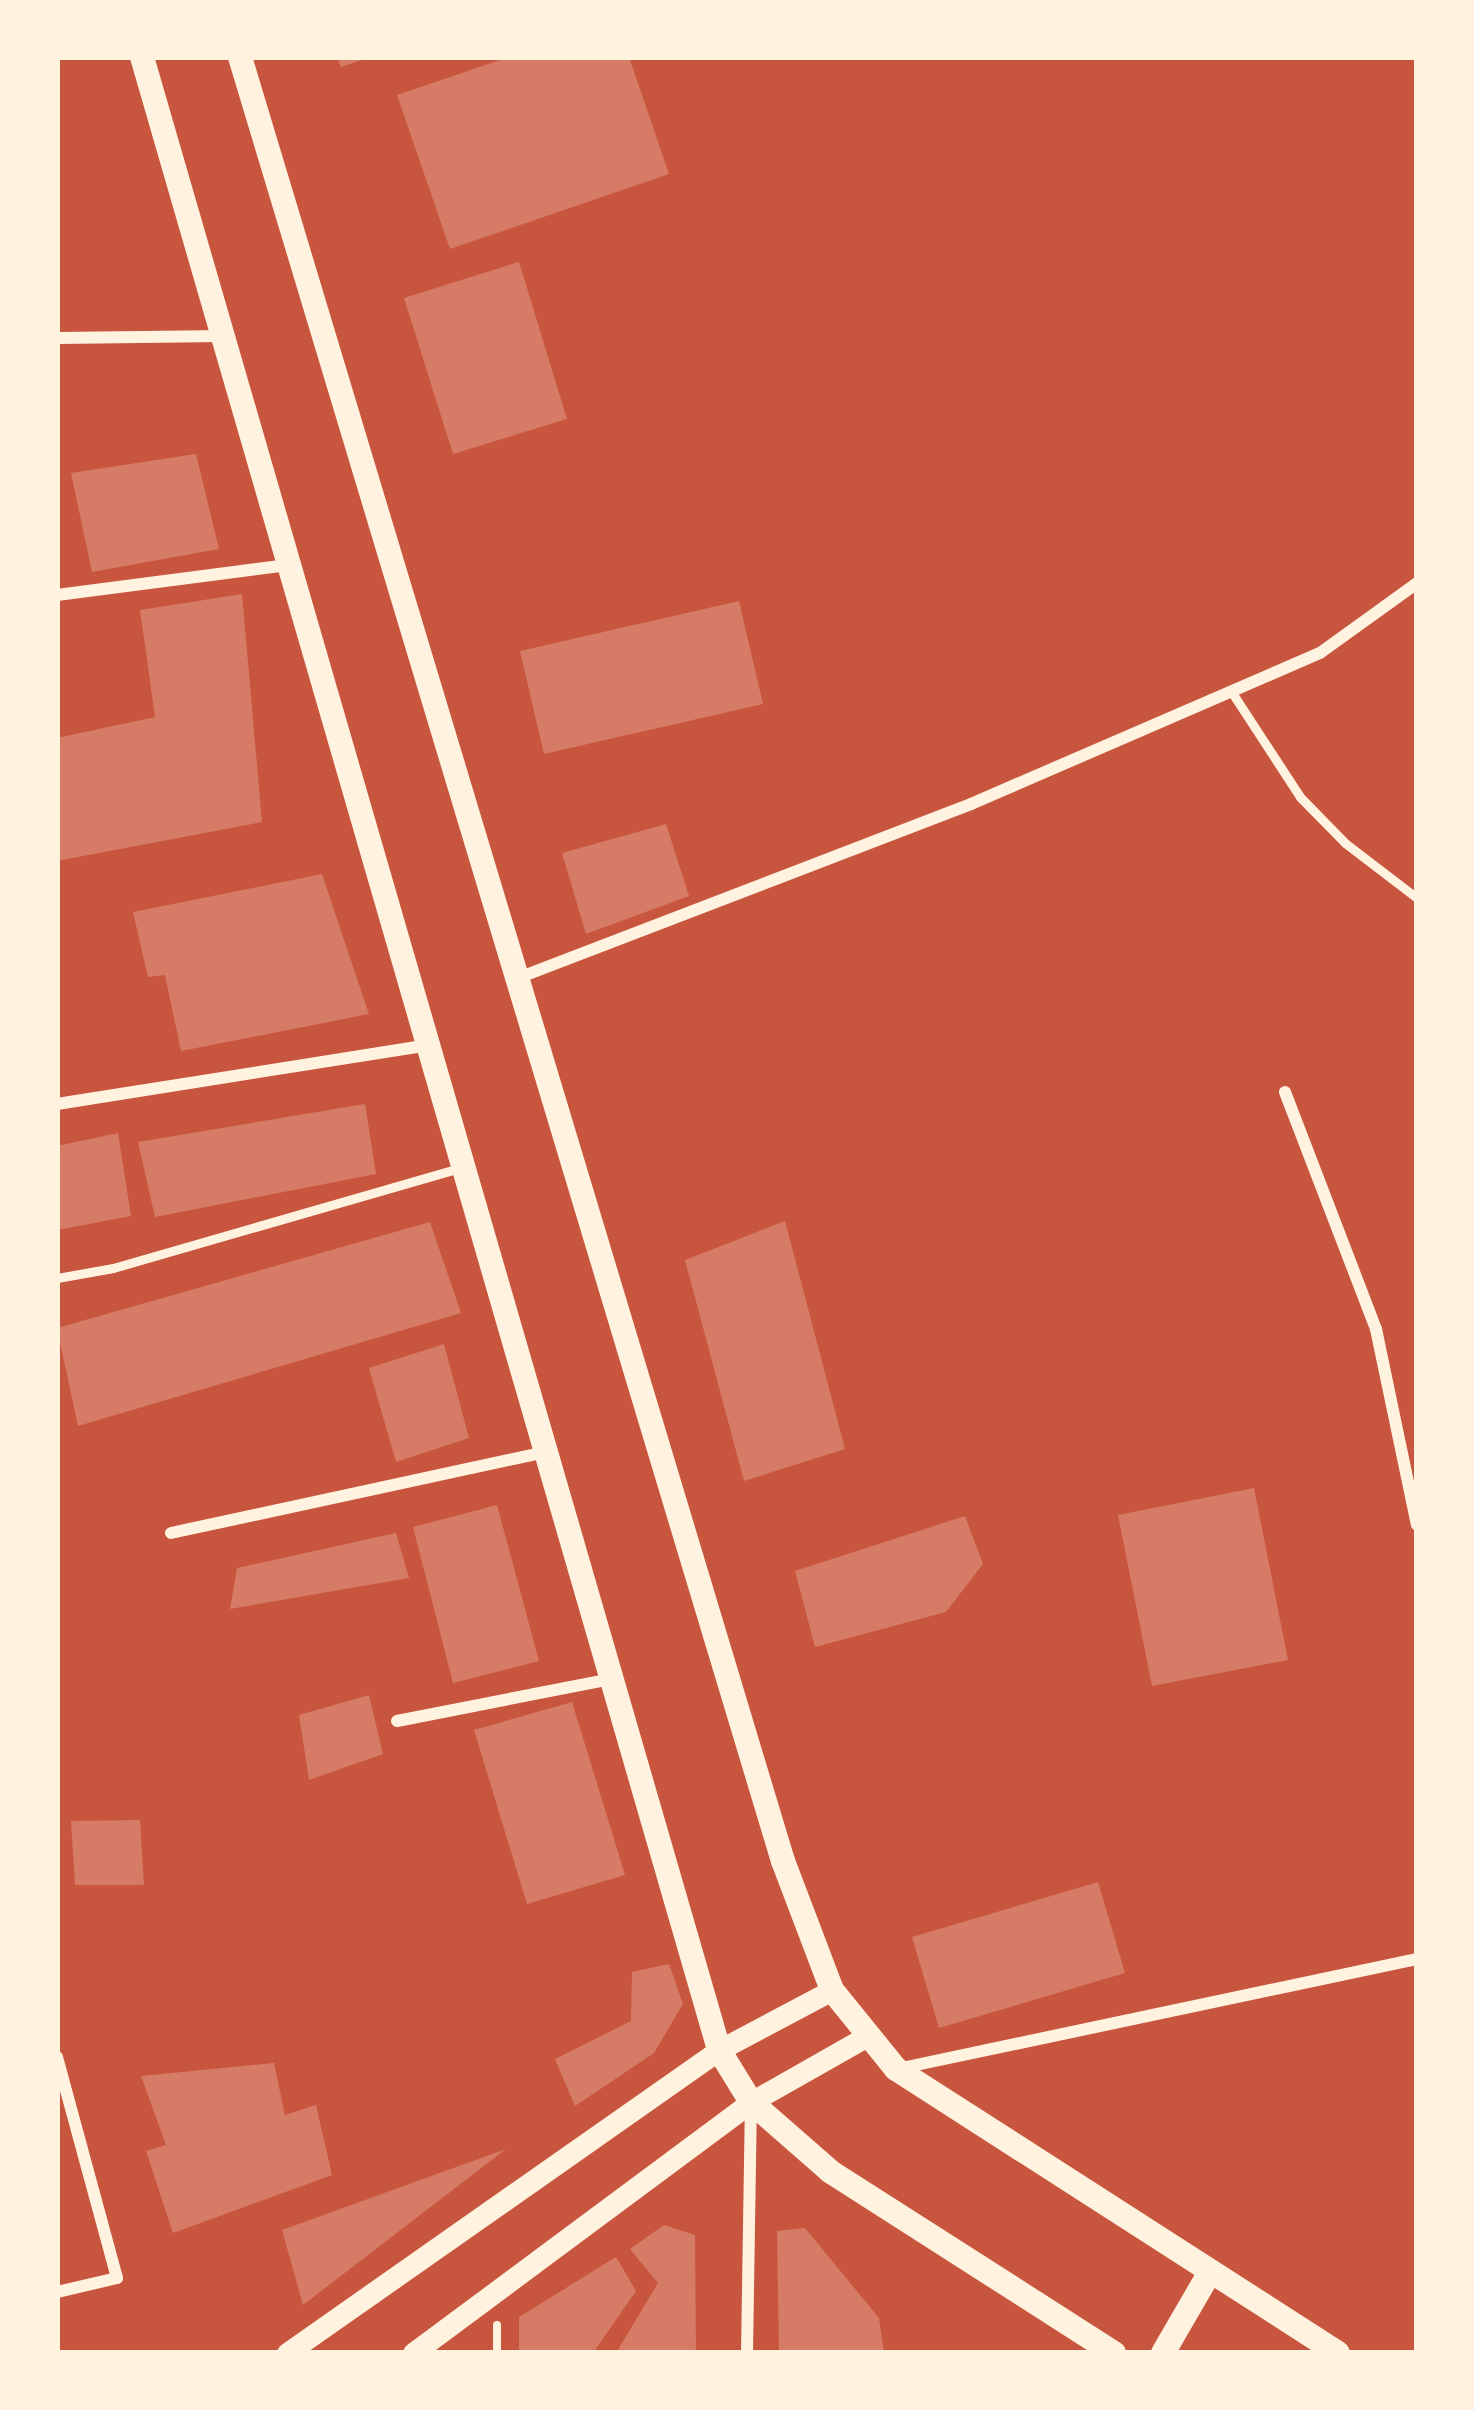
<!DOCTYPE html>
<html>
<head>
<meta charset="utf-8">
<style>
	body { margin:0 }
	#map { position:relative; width:1474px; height:2410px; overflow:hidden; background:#c8553d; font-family:Ubuntu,sans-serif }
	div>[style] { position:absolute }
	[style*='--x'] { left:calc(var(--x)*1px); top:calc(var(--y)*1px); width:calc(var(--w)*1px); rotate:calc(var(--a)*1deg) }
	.building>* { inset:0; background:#d67c66 }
	.path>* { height:8px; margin:-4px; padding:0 4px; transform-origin:4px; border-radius:4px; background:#fff3e0 }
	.service>* { height:9px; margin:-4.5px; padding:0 4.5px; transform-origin:4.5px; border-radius:4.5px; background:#fff3e0 }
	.minor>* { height:12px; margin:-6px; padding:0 6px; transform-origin:6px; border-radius:6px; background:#fff3e0 }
	.tertiary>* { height:21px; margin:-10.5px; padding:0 10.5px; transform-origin:10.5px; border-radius:10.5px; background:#fff3e0 }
	.secondary>* { height:24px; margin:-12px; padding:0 12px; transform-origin:12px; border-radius:12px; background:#fff3e0 }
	span { translate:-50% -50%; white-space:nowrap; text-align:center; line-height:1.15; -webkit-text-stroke:12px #fff3e0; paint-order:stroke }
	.frame { position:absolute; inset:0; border:60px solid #fff3e0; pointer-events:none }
</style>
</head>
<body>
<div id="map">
	<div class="building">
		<i style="clip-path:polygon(337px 57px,367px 57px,367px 58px,341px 67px)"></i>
		<i style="clip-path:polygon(509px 57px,629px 57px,669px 174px,450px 249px,397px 95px)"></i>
		<i style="clip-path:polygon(519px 262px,567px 419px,453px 454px,404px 298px)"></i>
		<i style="clip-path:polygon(196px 454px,219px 549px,92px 572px,71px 473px)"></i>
		<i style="clip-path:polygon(242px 594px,262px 822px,57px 861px,57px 738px,155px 717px,140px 610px)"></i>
		<i style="clip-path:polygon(739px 601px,763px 704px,544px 754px,520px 651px)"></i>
		<i style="clip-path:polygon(666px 824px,689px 896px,586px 934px,562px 853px)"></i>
		<i style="clip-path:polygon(322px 874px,369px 1014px,181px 1051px,165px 975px,148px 977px,133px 912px)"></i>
		<i style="clip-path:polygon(365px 1104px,376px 1174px,155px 1217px,138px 1142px)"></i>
		<i style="clip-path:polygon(118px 1133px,131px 1216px,57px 1230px,57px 1146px)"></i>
		<i style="clip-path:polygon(785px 1221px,845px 1449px,744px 1481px,685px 1260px)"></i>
		<i style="clip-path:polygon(430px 1222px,461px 1313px,78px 1426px,57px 1328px)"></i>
		<i style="clip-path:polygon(444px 1344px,469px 1438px,396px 1462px,369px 1368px)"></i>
		<i style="clip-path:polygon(1254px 1488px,1288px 1660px,1152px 1686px,1118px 1515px)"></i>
		<i style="clip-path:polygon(497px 1505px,539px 1661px,453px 1683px,413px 1527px)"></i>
		<i style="clip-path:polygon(965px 1516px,983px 1564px,946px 1612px,815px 1647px,795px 1571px)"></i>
		<i style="clip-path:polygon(396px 1533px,409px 1578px,230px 1609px,237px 1568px)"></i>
		<i style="clip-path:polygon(369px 1695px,383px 1754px,309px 1780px,299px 1715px)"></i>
		<i style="clip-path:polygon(572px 1702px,625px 1875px,527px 1904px,474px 1730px)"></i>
		<i style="clip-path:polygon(140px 1820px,144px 1885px,75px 1885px,71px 1821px)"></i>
		<i style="clip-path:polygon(1098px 1882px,1125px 1973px,939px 2028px,912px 1937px)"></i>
		<i style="clip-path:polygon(669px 1964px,683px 2004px,654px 2053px,575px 2106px,555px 2059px,631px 2021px,632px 1972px)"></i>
		<i style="clip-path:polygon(274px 2063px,285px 2115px,316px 2105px,332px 2175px,173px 2233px,146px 2151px,166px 2145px,141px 2076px)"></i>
		<i style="clip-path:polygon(506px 2149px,303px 2305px,282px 2230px)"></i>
		<i style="clip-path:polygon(664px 2225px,695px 2235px,696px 2353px,616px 2353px,658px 2283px,630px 2249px)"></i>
		<i style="clip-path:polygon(805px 2228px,879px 2318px,884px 2353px,779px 2353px,777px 2231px)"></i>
		<i style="clip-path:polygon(616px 2257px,636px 2291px,593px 2353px,519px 2353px,519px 2317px)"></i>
	</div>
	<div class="path">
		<i style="--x:497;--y:2325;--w:28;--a:90"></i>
	</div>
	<div class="service">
		<i style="--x:1231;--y:691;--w:126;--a:56.9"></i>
		<i style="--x:1300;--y:797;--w:64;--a:45.6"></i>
		<i style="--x:1345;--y:843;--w:91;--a:37.4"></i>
		<i style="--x:57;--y:1278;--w:57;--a:-10.1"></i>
		<i style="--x:113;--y:1268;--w:364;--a:-16.1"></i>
	</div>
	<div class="minor">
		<i style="--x:57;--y:338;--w:167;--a:-0.7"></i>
		<i style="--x:57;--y:595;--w:233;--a:-7.4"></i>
		<i style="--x:518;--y:978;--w:485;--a:-21"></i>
		<i style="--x:971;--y:804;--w:380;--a:-23.4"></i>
		<i style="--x:1320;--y:653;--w:120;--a:-35.8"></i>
		<i style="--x:1285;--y:1092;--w:254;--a:69"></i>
		<i style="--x:1376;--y:1329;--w:200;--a:78.2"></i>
		<i style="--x:57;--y:1104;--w:377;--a:-9"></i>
		<i style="--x:171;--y:1533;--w:383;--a:-12.2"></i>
		<i style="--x:397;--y:1721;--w:219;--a:-11.1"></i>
		<i style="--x:57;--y:2057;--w:229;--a:74.8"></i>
		<i style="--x:117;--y:2278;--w:62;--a:166.9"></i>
		<i style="--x:897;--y:2069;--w:532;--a:-11.94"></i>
		<i style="--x:747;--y:2353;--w:251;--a:-89.1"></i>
	</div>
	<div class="tertiary">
		<i style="--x:287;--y:2353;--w:528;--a:-35.05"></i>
		<i style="--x:719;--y:2050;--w:128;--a:-28"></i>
		<i style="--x:413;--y:2353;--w:421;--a:-36.6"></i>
		<i style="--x:751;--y:2102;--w:133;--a:-29.6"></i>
	</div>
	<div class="secondary">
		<i style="--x:142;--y:57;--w:2075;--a:73.85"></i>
		<i style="--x:719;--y:2050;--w:61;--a:58.4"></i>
		<i style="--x:751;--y:2102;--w:106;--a:41.2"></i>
		<i style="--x:831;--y:2172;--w:336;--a:32.6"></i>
		<i style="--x:240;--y:57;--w:1884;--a:73.25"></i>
		<i style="--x:783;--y:1861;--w:138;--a:69.2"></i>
		<i style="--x:832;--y:1990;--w:102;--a:51"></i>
		<i style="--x:896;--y:2069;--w:525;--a:32.72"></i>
		<i style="--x:1163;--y:2353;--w:94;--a:-59.9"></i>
	</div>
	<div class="frame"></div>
</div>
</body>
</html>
